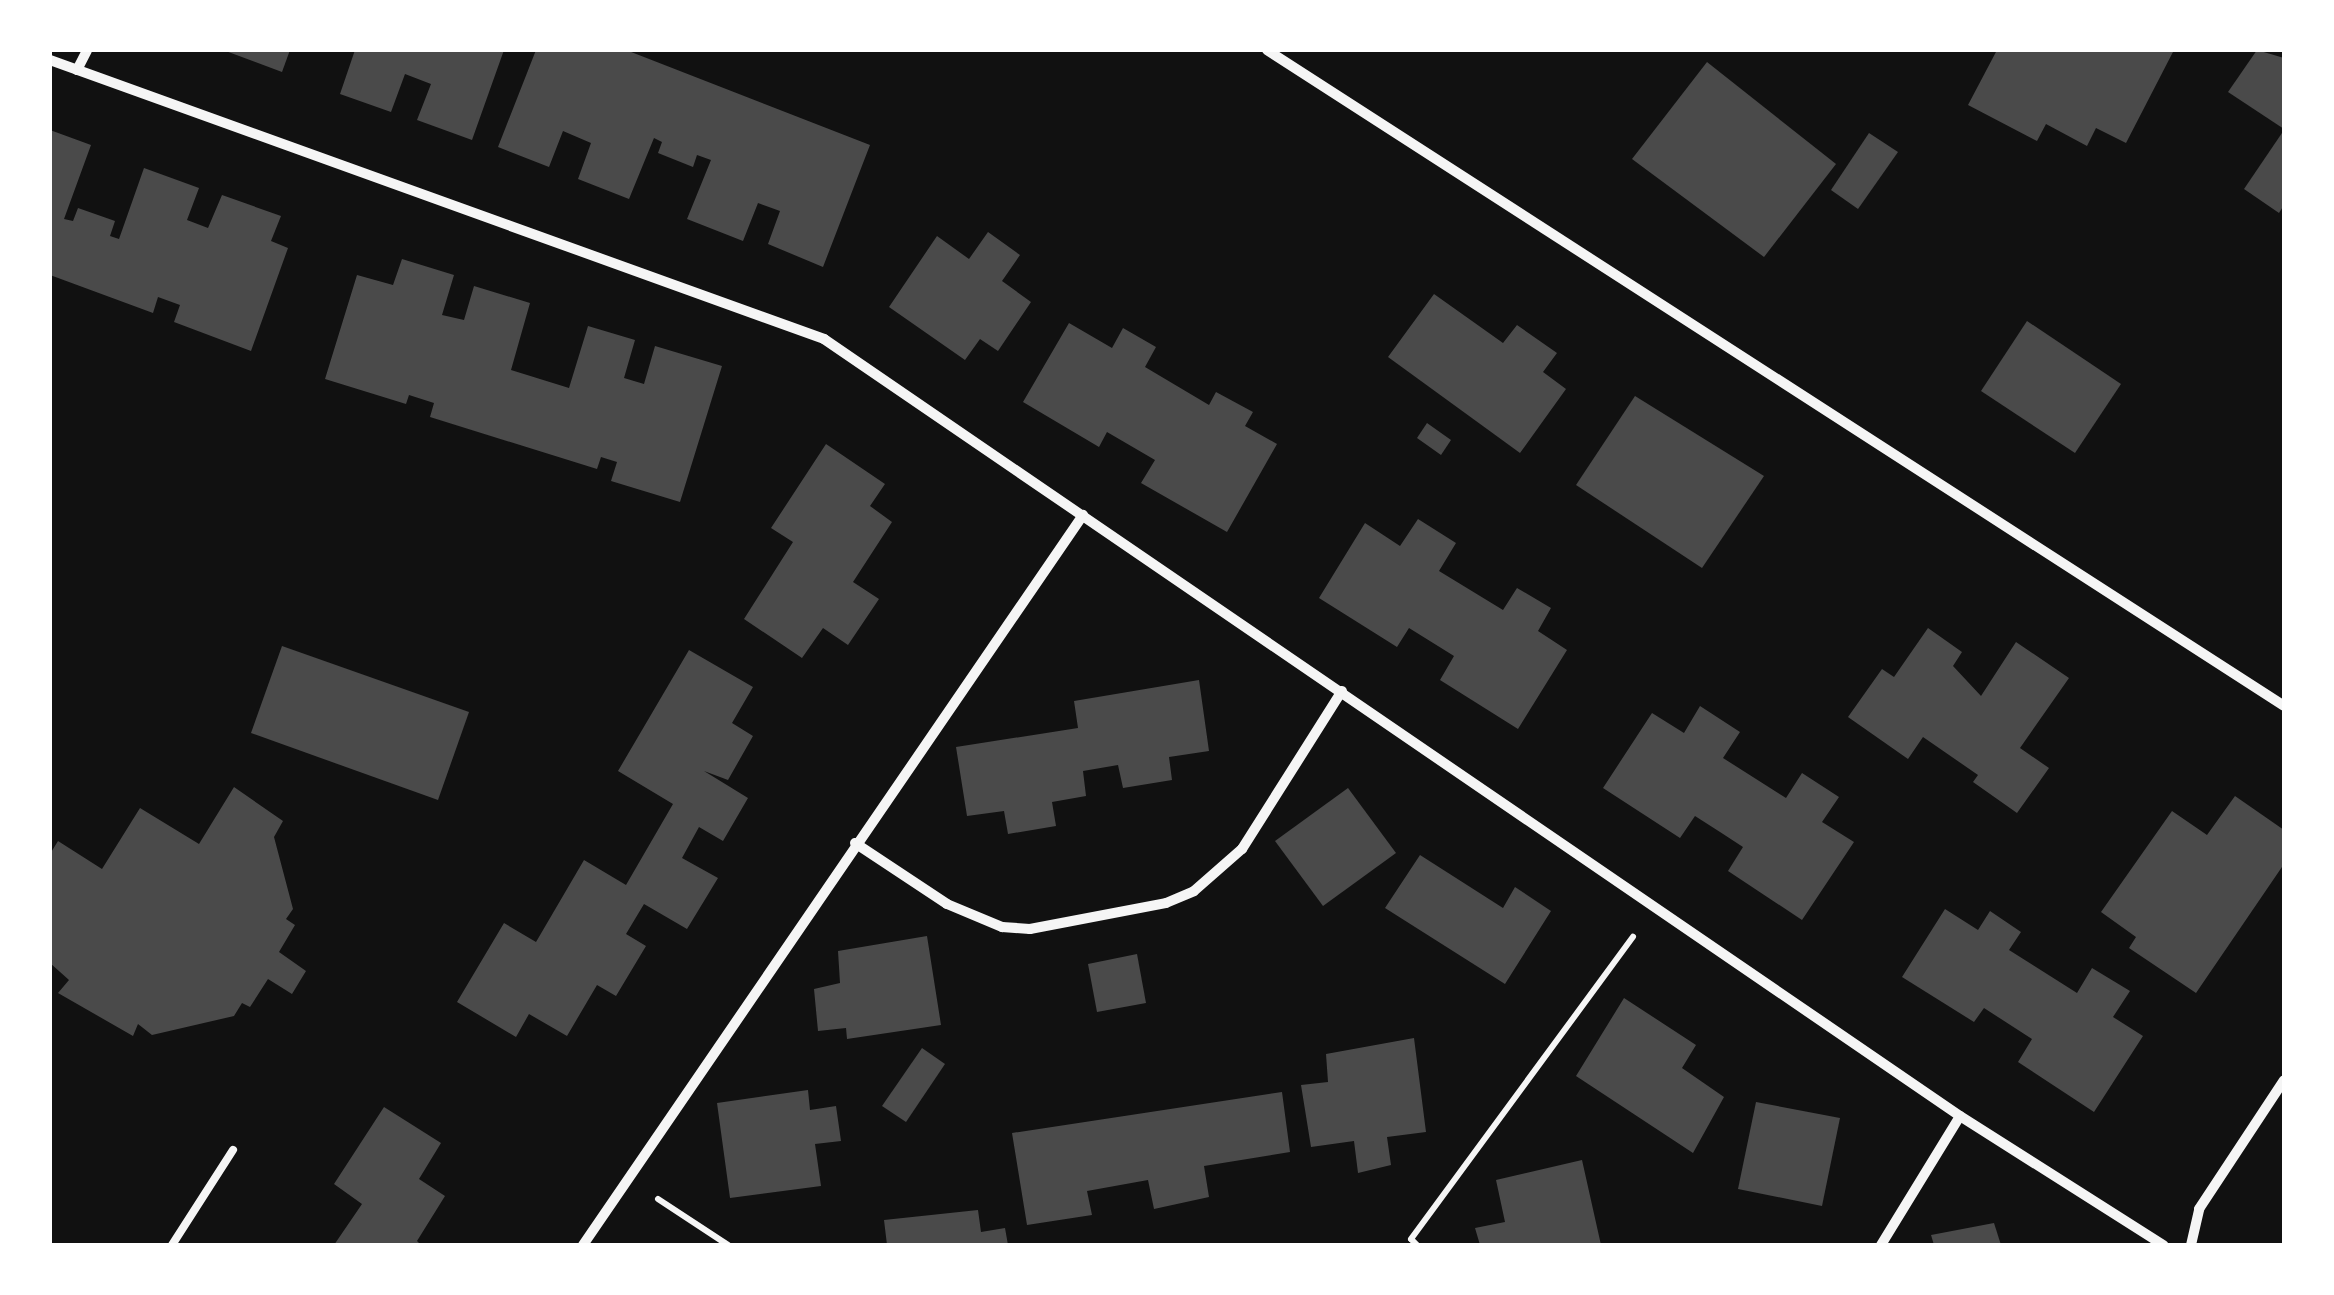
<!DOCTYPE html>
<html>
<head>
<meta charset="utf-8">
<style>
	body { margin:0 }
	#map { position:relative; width:2334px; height:1295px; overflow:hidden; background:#111; font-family:"Source Sans 3",sans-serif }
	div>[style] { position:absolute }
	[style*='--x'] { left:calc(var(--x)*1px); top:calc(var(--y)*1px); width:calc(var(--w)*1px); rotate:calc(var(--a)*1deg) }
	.building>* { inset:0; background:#4a4a4a }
	.path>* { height:6px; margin:-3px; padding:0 3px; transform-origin:3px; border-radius:3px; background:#f5f5f5 }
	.service>* { height:8px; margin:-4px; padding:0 4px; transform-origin:4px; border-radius:4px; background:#f5f5f5 }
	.minor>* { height:10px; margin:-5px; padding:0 5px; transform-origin:5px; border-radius:5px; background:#f5f5f5 }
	span { translate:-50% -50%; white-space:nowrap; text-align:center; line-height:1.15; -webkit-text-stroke:8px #fff; paint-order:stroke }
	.frame { position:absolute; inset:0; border:52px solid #fff; pointer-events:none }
</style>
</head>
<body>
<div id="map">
	<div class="building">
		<i style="clip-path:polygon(223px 50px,290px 50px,282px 72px)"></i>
		<i style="clip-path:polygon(355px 50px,504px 50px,472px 140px,417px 120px,431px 84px,405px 74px,391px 112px,340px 94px)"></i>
		<i style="clip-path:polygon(536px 50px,626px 50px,870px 145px,823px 267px,768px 244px,780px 211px,758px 203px,743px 241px,687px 219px,711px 160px,697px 155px,693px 167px,658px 153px,662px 142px,654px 138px,629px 199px,578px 179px,591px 143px,563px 131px,549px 167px,498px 147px)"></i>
		<i style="clip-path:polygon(1997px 50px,2174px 50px,2126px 143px,2096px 128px,2087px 146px,2046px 124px,2037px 141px,1968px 105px)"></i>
		<i style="clip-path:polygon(2257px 50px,2284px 58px,2284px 129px,2228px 92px)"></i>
		<i style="clip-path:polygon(1707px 62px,1836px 164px,1764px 257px,1632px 159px)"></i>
		<i style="clip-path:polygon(50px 130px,91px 145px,64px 219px,73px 221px,78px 208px,115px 221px,110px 236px,119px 239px,144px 168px,199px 188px,187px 220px,208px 228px,222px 195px,281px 216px,271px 241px,288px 248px,251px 351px,174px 322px,180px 305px,158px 297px,153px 313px,50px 275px)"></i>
		<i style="clip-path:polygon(2284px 130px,2284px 205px,2279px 213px,2244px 189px)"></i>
		<i style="clip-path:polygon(1869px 133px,1898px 152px,1858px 209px,1831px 190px)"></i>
		<i style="clip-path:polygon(988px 232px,1020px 255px,1002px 281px,1031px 302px,998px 351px,980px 339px,965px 360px,889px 307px,937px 236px,969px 259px)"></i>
		<i style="clip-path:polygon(402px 259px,454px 275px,442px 315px,464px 320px,474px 286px,530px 303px,511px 370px,569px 388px,588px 326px,635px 340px,624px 378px,644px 384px,655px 346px,722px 366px,680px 502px,611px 481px,617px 462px,601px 457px,597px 469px,430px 417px,434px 403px,409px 395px,406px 404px,325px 379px,357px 275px,393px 285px)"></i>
		<i style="clip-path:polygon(1434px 294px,1503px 343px,1517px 325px,1557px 353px,1543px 372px,1566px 389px,1520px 453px,1388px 357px)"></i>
		<i style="clip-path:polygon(2027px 321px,2121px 384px,2075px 453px,1981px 391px)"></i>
		<i style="clip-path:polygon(1069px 323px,1112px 348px,1123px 328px,1156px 347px,1145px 367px,1209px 405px,1216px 392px,1253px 412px,1245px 426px,1277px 444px,1227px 532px,1141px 483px,1155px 460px,1107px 432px,1099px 447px,1023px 402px)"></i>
		<i style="clip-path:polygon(1635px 396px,1764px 476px,1702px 568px,1576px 485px)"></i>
		<i style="clip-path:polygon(1427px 423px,1451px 440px,1441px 455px,1417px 438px)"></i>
		<i style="clip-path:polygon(826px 444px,885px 484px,870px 506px,892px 522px,853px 582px,879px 599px,848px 645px,823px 628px,802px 658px,744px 619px,793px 542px,771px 528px)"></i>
		<i style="clip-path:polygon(1418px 519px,1456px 543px,1439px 571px,1503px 610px,1517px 588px,1551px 608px,1538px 631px,1567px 650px,1518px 729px,1440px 680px,1454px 656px,1409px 628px,1397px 647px,1319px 598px,1365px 523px,1400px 546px)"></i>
		<i style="clip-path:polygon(1928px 628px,1962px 652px,1953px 666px,1981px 696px,2016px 642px,2069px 678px,2020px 748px,2049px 768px,2017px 813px,1973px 782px,1978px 775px,1923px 737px,1908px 759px,1848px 717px,1882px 669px,1894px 677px)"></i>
		<i style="clip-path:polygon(282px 646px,469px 712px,438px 800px,251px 733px)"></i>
		<i style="clip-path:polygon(689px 650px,753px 687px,732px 723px,753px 736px,728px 780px,704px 771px,748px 798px,723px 841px,699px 827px,682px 858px,718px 878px,687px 929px,644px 904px,626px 934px,646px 946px,616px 996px,597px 985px,567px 1036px,529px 1014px,516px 1037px,457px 1002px,504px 923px,536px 942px,584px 860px,626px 885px,673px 804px,618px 771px)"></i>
		<i style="clip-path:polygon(1199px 680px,1209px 751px,1169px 757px,1172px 780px,1123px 788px,1118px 765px,1083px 771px,1086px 796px,1052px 802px,1056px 826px,1008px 834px,1004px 811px,967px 816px,956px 747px,1078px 728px,1074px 701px)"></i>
		<i style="clip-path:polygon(1700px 706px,1740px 732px,1723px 758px,1786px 798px,1802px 773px,1839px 797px,1822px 822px,1854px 842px,1802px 920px,1728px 871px,1743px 847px,1720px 832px,1695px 816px,1680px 838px,1603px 788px,1652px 713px,1684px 733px)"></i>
		<i style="clip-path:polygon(234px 787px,283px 821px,274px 837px,293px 909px,286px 919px,295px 925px,279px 952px,306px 971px,292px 994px,268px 979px,250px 1007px,242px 1003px,234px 1016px,152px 1035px,138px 1024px,133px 1036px,58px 993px,69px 980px,50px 963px,50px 854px,58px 841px,102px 869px,140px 808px,199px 844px)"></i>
		<i style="clip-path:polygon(1348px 788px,1396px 853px,1323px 906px,1275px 841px)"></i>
		<i style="clip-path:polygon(2235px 796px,2284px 830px,2284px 864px,2196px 993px,2129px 948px,2136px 937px,2101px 912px,2172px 811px,2207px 835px)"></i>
		<i style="clip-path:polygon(1420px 855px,1503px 908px,1515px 887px,1551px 911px,1505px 984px,1385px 908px)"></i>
		<i style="clip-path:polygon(1945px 909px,1978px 930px,1990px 911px,2021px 932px,2009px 950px,2077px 993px,2092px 968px,2130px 991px,2113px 1017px,2143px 1036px,2094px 1112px,2018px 1062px,2032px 1039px,1984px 1008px,1974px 1022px,1902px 977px)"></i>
		<i style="clip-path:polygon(927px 936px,941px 1025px,847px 1039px,846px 1028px,818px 1031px,814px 989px,840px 983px,838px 951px)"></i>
		<i style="clip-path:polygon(1137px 954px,1146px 1003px,1097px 1012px,1088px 964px)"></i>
		<i style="clip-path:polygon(1624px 998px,1696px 1045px,1682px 1068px,1724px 1097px,1693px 1153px,1576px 1076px)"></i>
		<i style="clip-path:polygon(1414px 1038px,1426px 1132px,1387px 1137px,1391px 1165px,1358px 1173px,1354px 1141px,1311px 1147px,1301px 1085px,1328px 1082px,1326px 1054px)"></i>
		<i style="clip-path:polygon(922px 1048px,945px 1064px,906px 1122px,882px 1106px)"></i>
		<i style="clip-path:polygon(808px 1090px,810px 1110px,836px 1106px,841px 1141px,815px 1144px,821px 1186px,730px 1198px,717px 1103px)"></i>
		<i style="clip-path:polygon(1282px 1092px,1290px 1152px,1204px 1166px,1209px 1197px,1154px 1209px,1148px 1180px,1087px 1191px,1092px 1215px,1027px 1225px,1012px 1133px)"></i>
		<i style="clip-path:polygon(1756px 1102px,1840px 1118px,1822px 1206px,1738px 1189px)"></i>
		<i style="clip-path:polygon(384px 1107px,441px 1143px,419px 1179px,445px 1196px,417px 1241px,421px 1245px,334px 1245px,362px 1204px,334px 1184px)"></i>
		<i style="clip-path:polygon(1582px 1160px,1601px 1245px,1480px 1245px,1475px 1228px,1505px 1222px,1496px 1180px)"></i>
		<i style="clip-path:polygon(978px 1210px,981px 1232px,1005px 1228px,1008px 1245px,887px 1245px,884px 1220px)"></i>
		<i style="clip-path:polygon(1994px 1223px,2001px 1245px,1934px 1245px,1931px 1235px)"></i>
	</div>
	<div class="path">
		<i style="--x:658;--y:1199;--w:84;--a:33.3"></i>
		<i style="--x:1417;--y:1245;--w:8;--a:-135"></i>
		<i style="--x:1411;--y:1239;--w:375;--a:-53.7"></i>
	</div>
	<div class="service">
		<i style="--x:172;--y:1245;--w:113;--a:-57.3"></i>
	</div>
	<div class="minor">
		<i style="--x:1267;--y:50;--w:1210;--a:32.82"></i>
		<i style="--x:50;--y:60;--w:823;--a:19.82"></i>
		<i style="--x:824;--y:339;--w:1376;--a:34.37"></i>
		<i style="--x:1960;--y:1116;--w:241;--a:32.4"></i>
		<i style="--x:77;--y:70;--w:22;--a:-63"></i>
		<i style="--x:855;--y:843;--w:110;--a:33.5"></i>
		<i style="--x:947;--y:904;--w:60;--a:22.7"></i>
		<i style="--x:1002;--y:927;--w:28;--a:4"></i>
		<i style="--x:1030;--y:929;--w:138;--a:-10.8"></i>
		<i style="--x:1166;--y:903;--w:30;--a:-23"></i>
		<i style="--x:1194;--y:891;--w:64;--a:-41.2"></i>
		<i style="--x:1242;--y:849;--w:187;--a:-57.7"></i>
		<i style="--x:583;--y:1245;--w:885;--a:-55.59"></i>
		<i style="--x:1881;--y:1245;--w:151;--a:-58.5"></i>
		<i style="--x:2191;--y:1245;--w:37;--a:-77"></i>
		<i style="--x:2199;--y:1209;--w:154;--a:-56.6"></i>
	</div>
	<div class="frame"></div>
</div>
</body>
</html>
